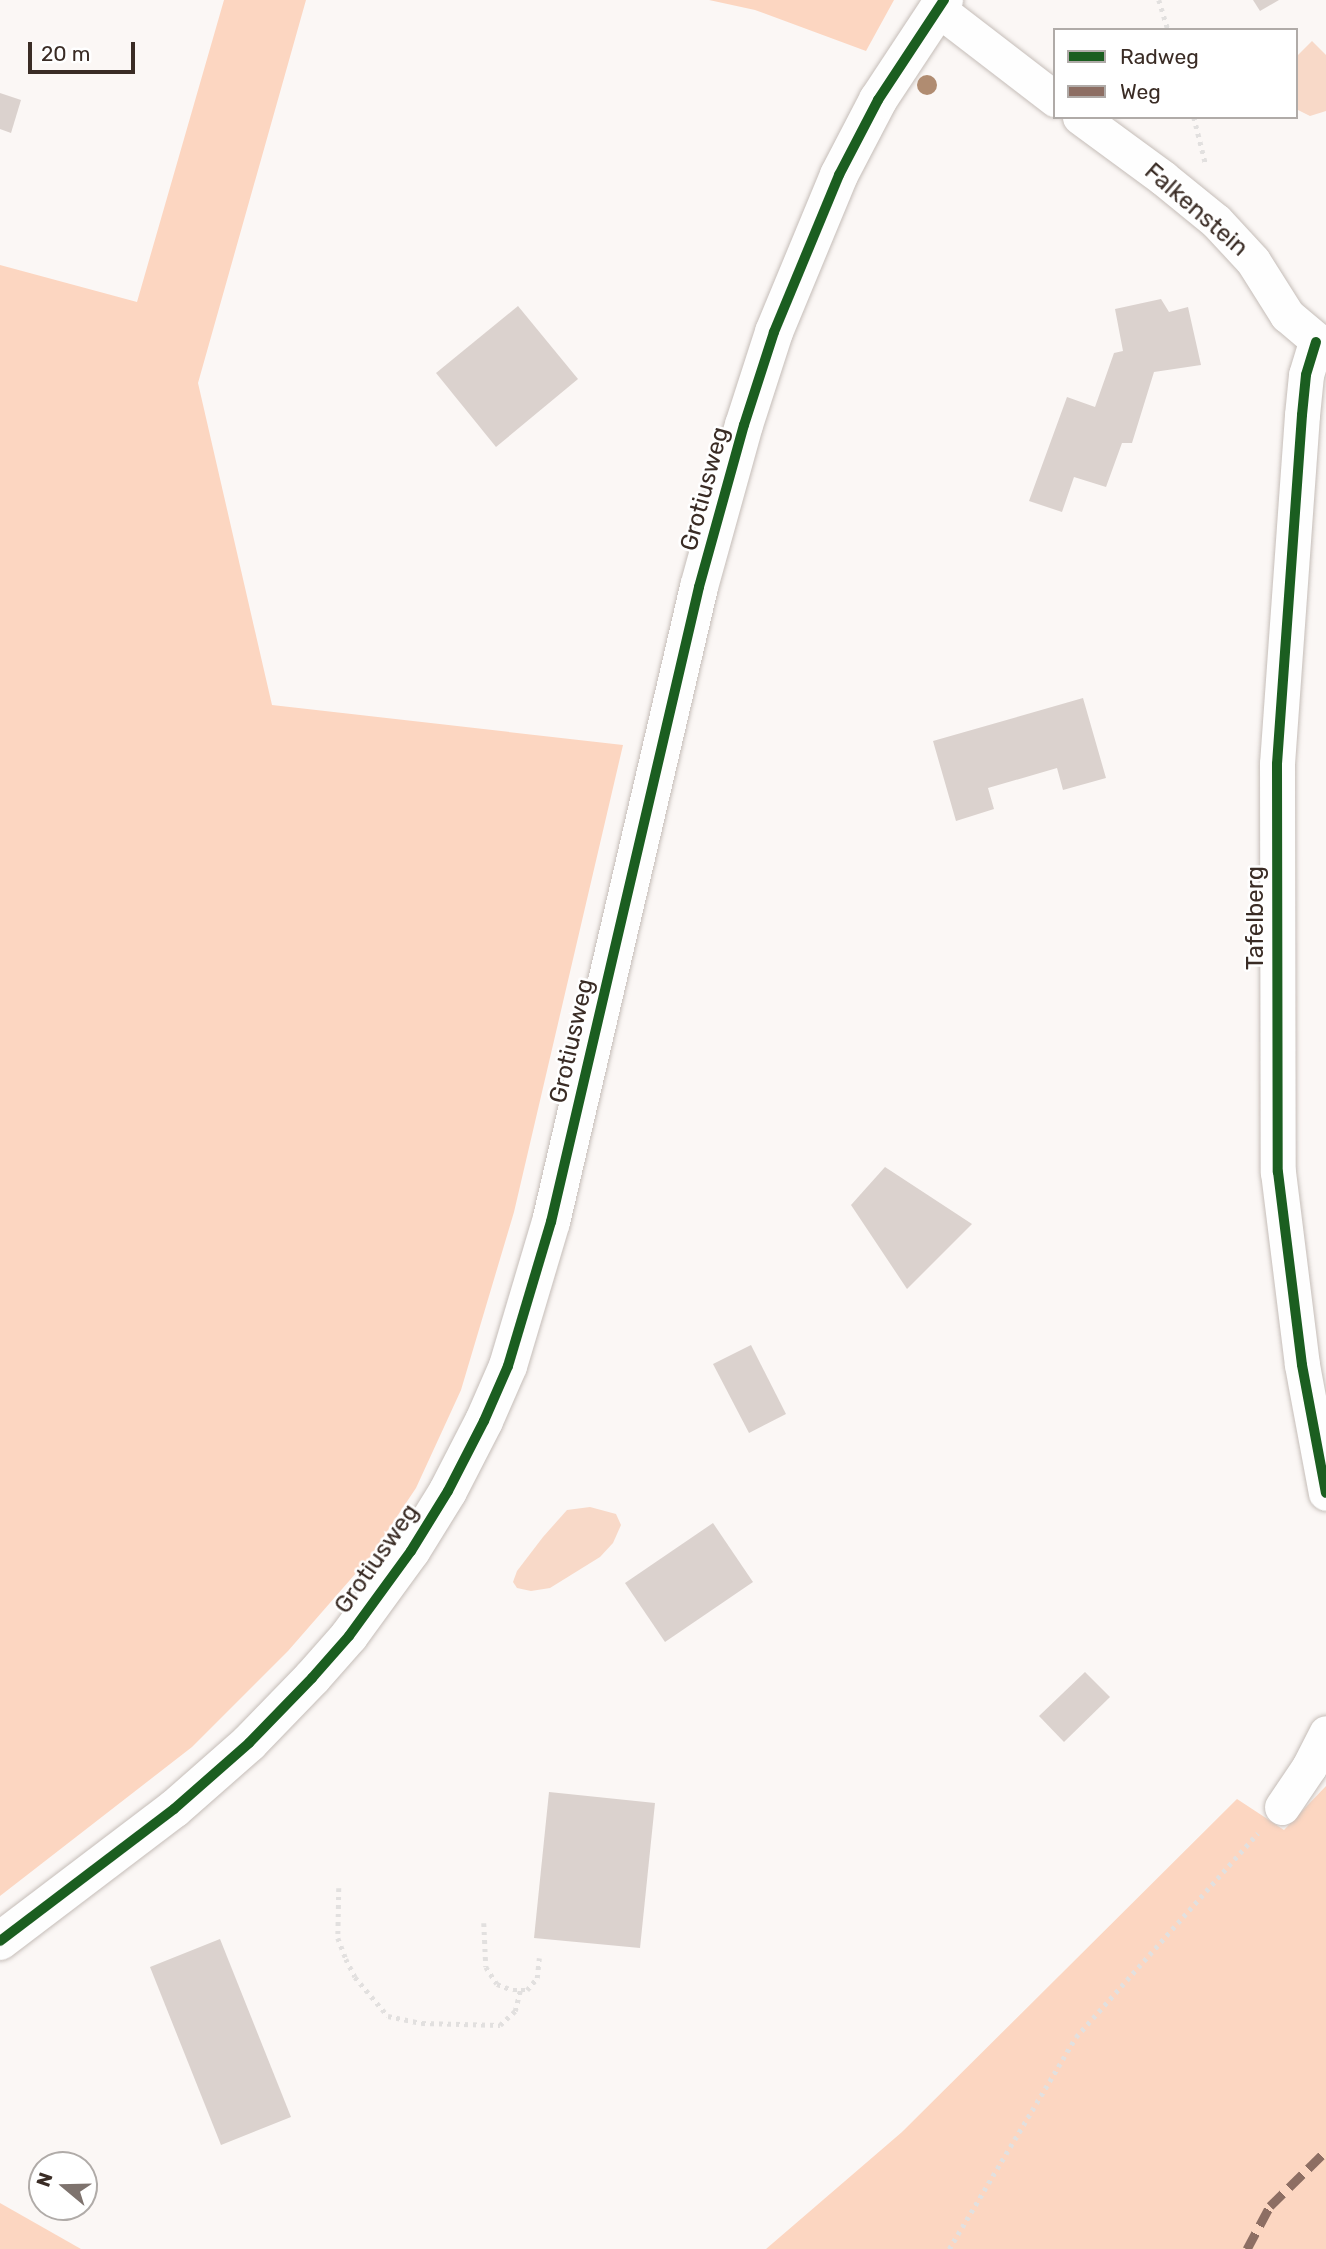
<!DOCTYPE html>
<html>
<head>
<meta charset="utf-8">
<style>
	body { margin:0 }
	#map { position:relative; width:1326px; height:2249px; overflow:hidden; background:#fbf7f5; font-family:Rubik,sans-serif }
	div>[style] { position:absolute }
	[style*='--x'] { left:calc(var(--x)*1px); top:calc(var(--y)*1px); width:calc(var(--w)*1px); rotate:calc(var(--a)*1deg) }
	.green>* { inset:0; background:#fcd6c1 }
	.water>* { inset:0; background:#f8d9c8 }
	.building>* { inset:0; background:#dbd2ce }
	.path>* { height:4.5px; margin-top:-2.25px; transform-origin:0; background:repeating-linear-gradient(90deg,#e2e0df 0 3.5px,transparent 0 8.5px) }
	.roads { filter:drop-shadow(0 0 2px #c5bdb8) drop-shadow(0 0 2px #c5bdb8) }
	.street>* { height:35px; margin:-17.5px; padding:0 17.5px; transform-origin:17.5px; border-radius:17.5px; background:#fefefe }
	.secondary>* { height:38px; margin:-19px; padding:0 19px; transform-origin:19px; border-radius:19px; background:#fefefe }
	.quiet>* { height:9px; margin-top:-4.5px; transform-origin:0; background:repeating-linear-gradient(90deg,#8d6e63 0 18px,transparent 0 27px) }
	.cycleway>* { height:10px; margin:-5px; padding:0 5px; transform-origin:5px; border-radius:5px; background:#1b5e20 }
	.trees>* { width:20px; height:20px; margin:-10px; border-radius:50%; background:#b08c71 }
	span { translate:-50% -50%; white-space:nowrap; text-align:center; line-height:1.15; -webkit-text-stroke:5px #fff; paint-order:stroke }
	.street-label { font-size:24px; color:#3a2c25 }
	.legend { position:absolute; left:1053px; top:28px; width:245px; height:91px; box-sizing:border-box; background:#fff; border:2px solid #b0aba8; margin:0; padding:9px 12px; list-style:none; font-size:21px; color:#3a2c25 }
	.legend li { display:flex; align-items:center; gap:14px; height:35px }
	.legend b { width:35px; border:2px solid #b0aba8 }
	.north { position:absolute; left:28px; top:2151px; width:70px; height:70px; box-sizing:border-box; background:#fff; border:2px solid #b0aba8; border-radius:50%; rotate:289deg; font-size:19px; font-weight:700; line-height:28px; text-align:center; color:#3a2c25 }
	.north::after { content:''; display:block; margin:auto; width:24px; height:32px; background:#7e736e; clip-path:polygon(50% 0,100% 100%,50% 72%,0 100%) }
	.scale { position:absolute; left:28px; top:42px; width:107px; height:32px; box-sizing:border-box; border:4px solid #3a2c25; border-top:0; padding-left:9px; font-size:21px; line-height:24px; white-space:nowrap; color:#3a2c25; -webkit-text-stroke:5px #fff; paint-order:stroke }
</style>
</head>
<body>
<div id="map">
	<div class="green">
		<i style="clip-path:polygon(224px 0,306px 0,198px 383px,272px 705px,623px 745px,514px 1212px,461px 1390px,416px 1488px,370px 1557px,288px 1651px,192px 1747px,0 1896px,0 265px,137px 302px)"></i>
		<i style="clip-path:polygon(709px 0,894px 0,866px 51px,755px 10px)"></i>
		<i style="clip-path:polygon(1326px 1786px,1326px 2249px,766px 2249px,902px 2132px,1237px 1799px,1284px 1830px)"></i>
		<i style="clip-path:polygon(0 2203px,81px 2249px,0 2249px)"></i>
	</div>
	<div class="water">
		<i style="clip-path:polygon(1312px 41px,1326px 55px,1326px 111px,1310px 116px,1298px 110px,1296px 57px)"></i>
		<i style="clip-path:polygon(590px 1507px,616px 1514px,621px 1525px,613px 1543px,600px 1557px,550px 1588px,531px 1591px,517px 1588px,513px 1582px,517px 1571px,543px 1537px,567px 1510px)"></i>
	</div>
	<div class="building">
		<i style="clip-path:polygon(1253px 0,1279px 0,1260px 11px)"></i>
		<i style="clip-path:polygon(0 93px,21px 100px,11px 133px,0 129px)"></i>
		<i style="clip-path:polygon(1161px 299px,1169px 312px,1188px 307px,1201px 365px,1154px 372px,1132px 443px,1122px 443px,1106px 487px,1074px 477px,1062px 512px,1029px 501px,1067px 397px,1095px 407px,1114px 353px,1123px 351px,1115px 309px)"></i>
		<i style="clip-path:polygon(518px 306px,578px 379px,496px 447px,436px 373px)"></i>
		<i style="clip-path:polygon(1083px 698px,1106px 778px,1063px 790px,1057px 768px,988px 788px,994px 809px,956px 821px,933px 741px)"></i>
		<i style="clip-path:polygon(885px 1167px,972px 1224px,907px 1289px,851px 1205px)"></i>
		<i style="clip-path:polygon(751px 1345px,786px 1414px,749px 1433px,713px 1364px)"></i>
		<i style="clip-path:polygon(713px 1523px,753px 1582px,665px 1642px,625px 1583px)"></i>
		<i style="clip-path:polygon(1085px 1672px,1110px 1697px,1064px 1742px,1039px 1716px)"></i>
		<i style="clip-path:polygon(549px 1792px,655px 1803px,640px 1948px,534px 1938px)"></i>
		<i style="clip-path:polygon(220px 1939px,291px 2117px,221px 2145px,150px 1967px)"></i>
	</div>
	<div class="path">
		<i style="--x:1159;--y:0;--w:31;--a:73"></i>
		<i style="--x:1194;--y:117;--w:49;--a:76"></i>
		<i style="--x:339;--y:1888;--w:50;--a:91.1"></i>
		<i style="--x:338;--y:1938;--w:22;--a:69"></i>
		<i style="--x:346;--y:1959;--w:20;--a:63"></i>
		<i style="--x:355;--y:1977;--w:51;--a:49.8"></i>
		<i style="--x:388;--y:2016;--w:35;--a:12"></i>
		<i style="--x:422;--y:2023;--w:78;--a:1.5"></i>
		<i style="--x:500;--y:2025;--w:21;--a:-43"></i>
		<i style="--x:515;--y:2011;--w:21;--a:-76"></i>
		<i style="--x:484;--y:1923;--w:44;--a:87.4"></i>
		<i style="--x:486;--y:1967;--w:20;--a:57"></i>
		<i style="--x:497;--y:1984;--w:17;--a:21"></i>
		<i style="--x:513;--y:1990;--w:14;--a:0"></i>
		<i style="--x:527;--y:1990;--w:16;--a:-50"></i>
		<i style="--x:537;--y:1978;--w:20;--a:-84"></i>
		<i style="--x:949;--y:2249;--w:247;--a:-59.1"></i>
		<i style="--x:1076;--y:2037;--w:273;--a:-48.3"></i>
	</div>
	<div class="roads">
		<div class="street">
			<i style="--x:938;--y:9;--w:148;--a:37.6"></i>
			<i style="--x:1080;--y:117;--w:103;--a:36.3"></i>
			<i style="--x:1163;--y:178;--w:68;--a:39.1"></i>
			<i style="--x:1216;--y:221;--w:54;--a:47.2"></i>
			<i style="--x:1253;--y:261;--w:64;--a:57.8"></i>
			<i style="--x:1287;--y:315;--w:51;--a:40.2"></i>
			<i style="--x:1316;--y:342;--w:34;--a:107"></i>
			<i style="--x:1306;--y:375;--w:40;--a:95.7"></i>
			<i style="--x:1302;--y:415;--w:350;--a:94.1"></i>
			<i style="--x:1277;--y:764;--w:408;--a:89.9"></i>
			<i style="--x:1278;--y:1172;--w:194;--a:82.9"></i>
			<i style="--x:1302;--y:1365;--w:130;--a:79.4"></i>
			<i style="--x:1282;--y:1807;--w:48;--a:-56"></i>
			<i style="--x:1309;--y:1767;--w:38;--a:-63"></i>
		</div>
		<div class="secondary">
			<i style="--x:0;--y:1941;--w:218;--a:-37.2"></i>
			<i style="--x:174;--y:1809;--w:100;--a:-41.3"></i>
			<i style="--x:249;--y:1743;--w:91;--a:-45.9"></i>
			<i style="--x:312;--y:1678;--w:56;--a:-48.6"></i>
			<i style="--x:349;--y:1636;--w:105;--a:-53.9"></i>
			<i style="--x:411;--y:1551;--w:70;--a:-58.3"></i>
			<i style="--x:448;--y:1491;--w:79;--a:-62.8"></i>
			<i style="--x:484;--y:1421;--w:60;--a:-66.4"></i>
			<i style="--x:508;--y:1366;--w:150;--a:-73.4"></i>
			<i style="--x:551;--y:1222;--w:652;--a:-76.88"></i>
			<i style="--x:699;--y:587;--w:168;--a:-74.5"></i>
			<i style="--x:744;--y:425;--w:98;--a:-72.1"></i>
			<i style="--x:774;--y:332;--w:170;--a:-67.5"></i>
			<i style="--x:839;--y:175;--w:85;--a:-62.5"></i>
			<i style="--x:878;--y:100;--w:120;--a:-56.6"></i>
		</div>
	</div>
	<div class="quiet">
		<i style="--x:1247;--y:2249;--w:49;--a:-61.9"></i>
		<i style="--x:1270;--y:2206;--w:78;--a:-44.5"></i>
	</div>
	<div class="cycleway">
		<i style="--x:1316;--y:342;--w:34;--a:107"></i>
		<i style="--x:1306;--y:375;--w:40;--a:95.7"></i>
		<i style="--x:1302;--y:415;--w:350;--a:94.1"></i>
		<i style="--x:1277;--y:764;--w:408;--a:89.9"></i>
		<i style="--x:1278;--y:1172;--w:194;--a:82.9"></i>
		<i style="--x:1302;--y:1365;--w:130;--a:79.4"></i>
		<i style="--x:0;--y:1941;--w:218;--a:-37.2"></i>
		<i style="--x:174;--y:1809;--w:100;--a:-41.3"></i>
		<i style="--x:249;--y:1743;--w:91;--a:-45.9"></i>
		<i style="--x:312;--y:1678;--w:56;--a:-48.6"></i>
		<i style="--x:349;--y:1636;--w:105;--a:-53.9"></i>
		<i style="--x:411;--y:1551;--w:70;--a:-58.3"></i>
		<i style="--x:448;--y:1491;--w:79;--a:-62.8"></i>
		<i style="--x:484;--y:1421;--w:60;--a:-66.4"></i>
		<i style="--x:508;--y:1366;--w:150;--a:-73.4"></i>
		<i style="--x:551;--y:1222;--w:652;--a:-76.88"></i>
		<i style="--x:699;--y:587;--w:168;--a:-74.5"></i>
		<i style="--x:744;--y:425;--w:98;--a:-72.1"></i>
		<i style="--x:774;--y:332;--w:170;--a:-67.5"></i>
		<i style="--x:839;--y:175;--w:85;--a:-62.5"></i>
		<i style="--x:878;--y:100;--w:120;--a:-56.6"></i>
	</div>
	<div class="trees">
		<i style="left:927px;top:85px"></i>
	</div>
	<div class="street-label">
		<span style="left:1196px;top:210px;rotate:41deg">Falkenstein</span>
		<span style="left:705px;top:489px;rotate:-75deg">Grotiusweg</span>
		<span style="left:1256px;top:918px;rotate:-90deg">Tafelberg</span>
		<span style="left:572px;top:1041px;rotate:-77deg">Grotiusweg</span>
		<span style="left:377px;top:1559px;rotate:-55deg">Grotiusweg</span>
	</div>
	<ul class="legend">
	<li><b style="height:9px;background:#1b5e20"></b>Radweg</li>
	<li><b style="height:9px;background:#8d6e63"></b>Weg</li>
	</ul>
	<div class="north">N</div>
	<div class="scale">20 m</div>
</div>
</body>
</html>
